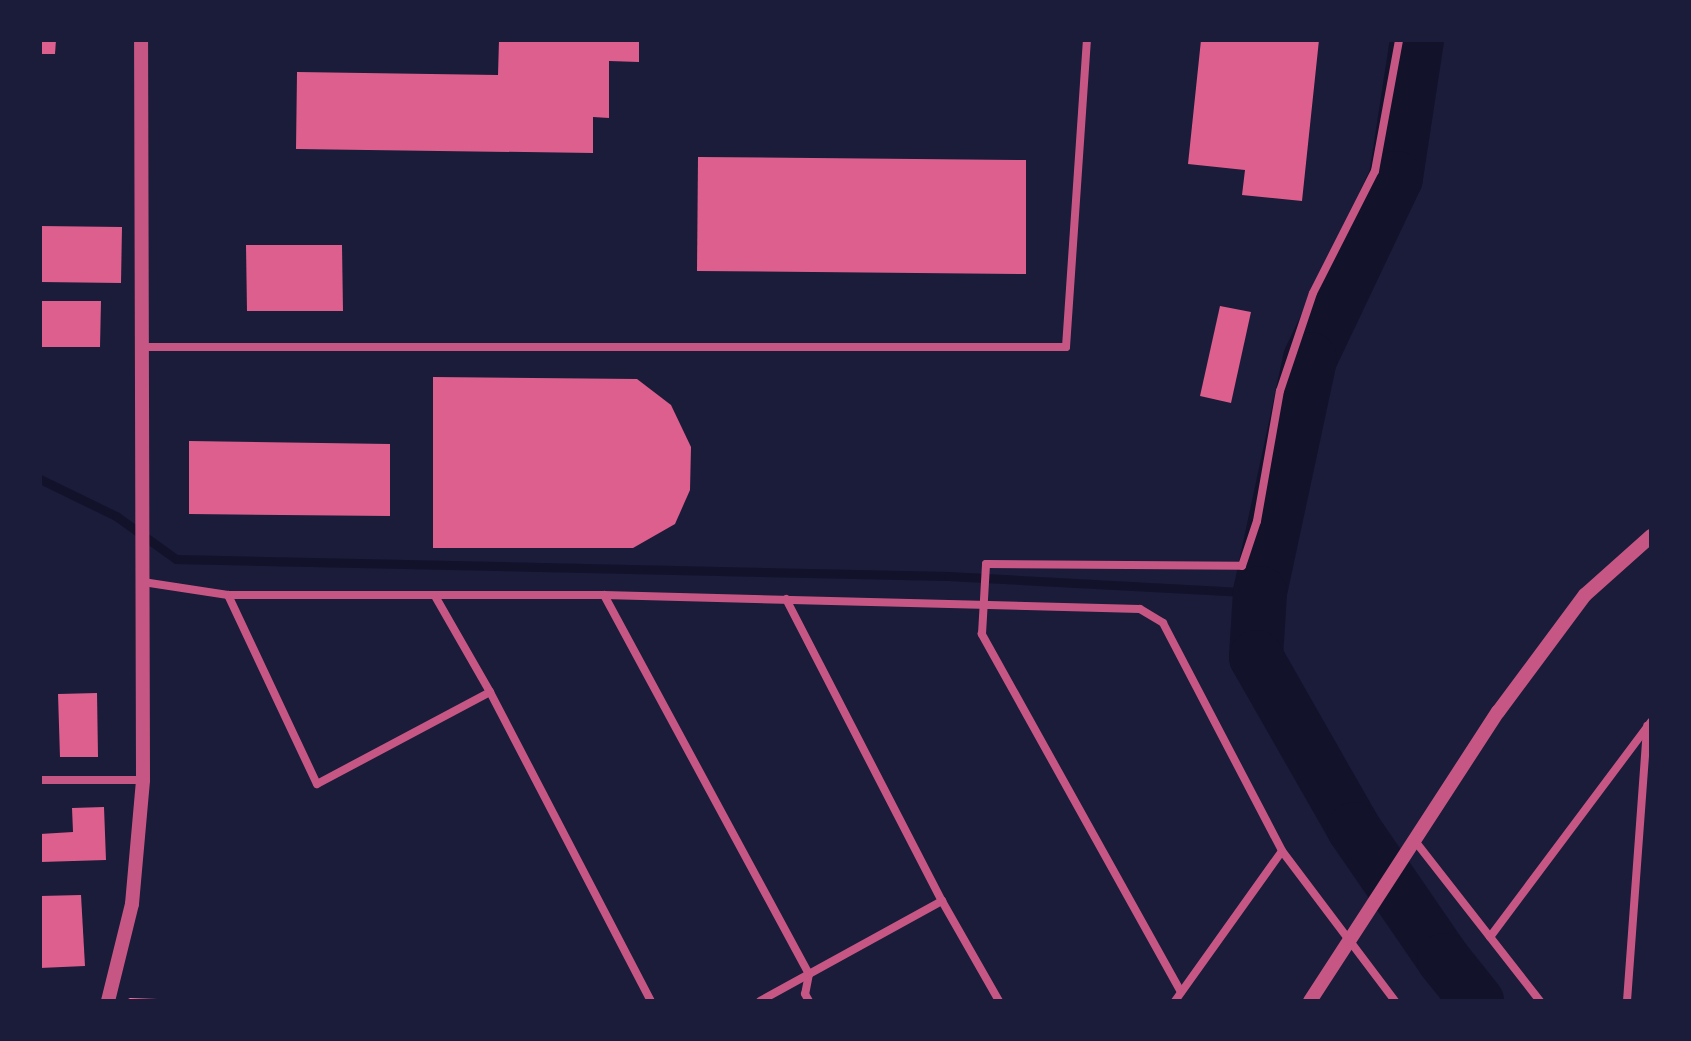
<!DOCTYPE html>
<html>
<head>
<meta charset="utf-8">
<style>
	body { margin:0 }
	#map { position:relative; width:1691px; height:1041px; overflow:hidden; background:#1b1b3a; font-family:Montserrat,sans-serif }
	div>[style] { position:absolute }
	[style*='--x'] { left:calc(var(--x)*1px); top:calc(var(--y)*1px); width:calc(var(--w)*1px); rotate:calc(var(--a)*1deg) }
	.stream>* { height:9px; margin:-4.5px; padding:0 4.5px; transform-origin:4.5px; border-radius:4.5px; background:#12122b }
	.river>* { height:54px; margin:-27px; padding:0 27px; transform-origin:27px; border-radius:27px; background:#12122b }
	.building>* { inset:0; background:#dd5f8e }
	.path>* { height:5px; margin:-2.5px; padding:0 2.5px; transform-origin:2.5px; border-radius:2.5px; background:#ff6b9d }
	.minor>* { height:8px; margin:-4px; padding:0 4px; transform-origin:4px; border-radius:4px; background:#c65784 }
	.tertiary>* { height:14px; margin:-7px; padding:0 7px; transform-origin:7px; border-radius:7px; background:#c65784 }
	span { translate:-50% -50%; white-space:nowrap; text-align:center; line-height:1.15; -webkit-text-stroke:8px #1b1b3a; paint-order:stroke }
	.frame { position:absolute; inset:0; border:42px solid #1b1b3a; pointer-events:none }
</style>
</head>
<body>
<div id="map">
	<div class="stream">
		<i style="--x:40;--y:479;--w:85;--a:26"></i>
		<i style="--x:116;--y:516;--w:74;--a:35.6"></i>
		<i style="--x:176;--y:559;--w:772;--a:1.26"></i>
		<i style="--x:948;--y:576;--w:312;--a:3.1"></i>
	</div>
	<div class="river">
		<i style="--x:1417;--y:40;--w:140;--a:98.7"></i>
		<i style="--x:1396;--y:178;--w:200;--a:115.4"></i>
		<i style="--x:1310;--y:359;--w:239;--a:102.1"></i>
		<i style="--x:1260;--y:593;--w:64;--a:93.6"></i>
		<i style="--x:1256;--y:657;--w:198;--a:60.3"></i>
		<i style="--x:1354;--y:829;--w:159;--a:55.5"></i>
		<i style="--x:1444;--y:960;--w:53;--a:51.2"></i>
	</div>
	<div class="building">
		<i style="clip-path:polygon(40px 40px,56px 40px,55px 54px,40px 54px)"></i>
		<i style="clip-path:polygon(499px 40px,639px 40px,639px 62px,609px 61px,609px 118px,593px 117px,593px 153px,296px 149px,297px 72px,498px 75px)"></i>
		<i style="clip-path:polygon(1201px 40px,1319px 40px,1302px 201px,1242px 195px,1245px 170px,1188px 164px)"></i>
		<i style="clip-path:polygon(698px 157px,1026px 160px,1026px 274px,697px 271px)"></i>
		<i style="clip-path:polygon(40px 226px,122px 227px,121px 283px,40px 282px)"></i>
		<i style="clip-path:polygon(246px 245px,342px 245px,343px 311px,247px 311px)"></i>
		<i style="clip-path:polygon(40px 301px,101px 301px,100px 347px,40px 347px)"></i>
		<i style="clip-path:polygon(1220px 306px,1251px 312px,1231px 403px,1200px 396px)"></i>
		<i style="clip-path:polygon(433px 377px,637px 379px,671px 405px,691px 447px,690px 490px,675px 524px,633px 548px,433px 548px)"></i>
		<i style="clip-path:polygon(189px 441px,390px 444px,390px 516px,189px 514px)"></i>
		<i style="clip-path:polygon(97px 693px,98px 757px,60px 757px,58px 694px)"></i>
		<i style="clip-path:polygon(104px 807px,106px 860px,41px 862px,40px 834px,73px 832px,72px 808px)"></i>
		<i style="clip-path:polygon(81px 895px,85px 966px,40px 968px,40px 896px)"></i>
	</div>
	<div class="path">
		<i style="--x:130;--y:1000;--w:27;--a:2"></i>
	</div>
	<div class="minor">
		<i style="--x:141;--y:347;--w:925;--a:0"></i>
		<i style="--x:1066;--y:347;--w:308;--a:-86.1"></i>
		<i style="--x:143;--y:582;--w:86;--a:8.7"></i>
		<i style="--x:228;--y:595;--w:376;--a:0"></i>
		<i style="--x:604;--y:595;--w:536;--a:1.5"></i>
		<i style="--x:1140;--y:609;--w:27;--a:31"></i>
		<i style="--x:1163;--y:623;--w:257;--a:62.4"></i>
		<i style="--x:1282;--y:851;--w:188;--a:53"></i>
		<i style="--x:228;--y:595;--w:209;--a:64.8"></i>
		<i style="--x:317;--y:784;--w:196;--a:-28"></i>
		<i style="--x:604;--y:595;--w:431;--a:61.6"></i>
		<i style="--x:809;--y:974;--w:20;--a:101"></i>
		<i style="--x:805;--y:994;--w:8;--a:60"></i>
		<i style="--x:435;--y:596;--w:111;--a:60.2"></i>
		<i style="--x:490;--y:692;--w:348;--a:62.5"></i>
		<i style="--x:786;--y:599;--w:340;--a:62.7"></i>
		<i style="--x:942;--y:901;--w:115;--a:60.3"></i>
		<i style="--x:40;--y:780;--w:103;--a:0"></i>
		<i style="--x:1415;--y:841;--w:203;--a:52"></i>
		<i style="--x:1490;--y:937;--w:269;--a:-53.2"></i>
		<i style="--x:1181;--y:992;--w:410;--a:-119.1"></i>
		<i style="--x:982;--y:634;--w:70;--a:-86.7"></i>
		<i style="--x:986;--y:564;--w:256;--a:0.4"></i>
		<i style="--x:1242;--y:566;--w:47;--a:-71.6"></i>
		<i style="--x:1257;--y:521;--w:132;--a:-80"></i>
		<i style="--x:1280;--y:391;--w:103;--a:-71.4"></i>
		<i style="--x:1313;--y:293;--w:137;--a:-63.1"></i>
		<i style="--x:1375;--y:171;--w:133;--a:-79.6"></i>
		<i style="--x:760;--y:1001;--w:208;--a:-28.8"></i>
		<i style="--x:1175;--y:1001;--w:184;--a:-54.5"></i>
		<i style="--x:1627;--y:1001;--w:276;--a:-85.8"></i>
	</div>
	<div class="tertiary">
		<i style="--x:108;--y:1001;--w:100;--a:-76.1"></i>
		<i style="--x:132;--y:904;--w:124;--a:-84.9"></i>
		<i style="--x:143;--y:780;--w:740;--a:-90.15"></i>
		<i style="--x:1310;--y:1001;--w:345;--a:-57"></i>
		<i style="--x:1498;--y:712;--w:146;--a:-53.4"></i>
		<i style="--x:1585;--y:595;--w:89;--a:-41.8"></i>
	</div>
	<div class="frame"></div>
</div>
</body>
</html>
